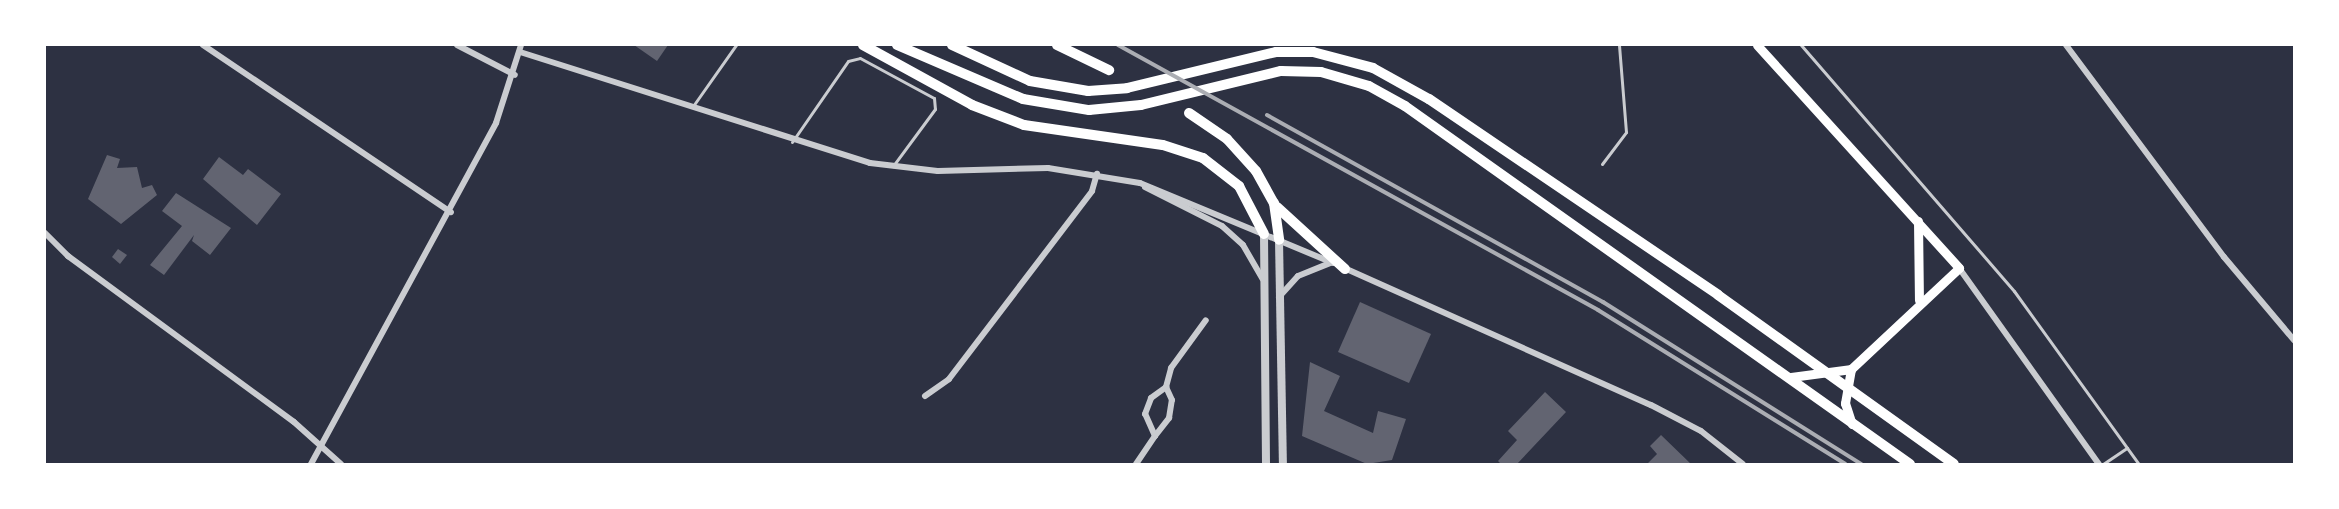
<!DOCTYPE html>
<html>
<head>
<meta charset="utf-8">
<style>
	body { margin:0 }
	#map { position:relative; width:2339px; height:509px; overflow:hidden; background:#2d3142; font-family:Poppins,sans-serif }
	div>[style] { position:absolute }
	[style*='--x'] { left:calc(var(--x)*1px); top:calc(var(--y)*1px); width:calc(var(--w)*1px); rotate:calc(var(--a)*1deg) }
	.building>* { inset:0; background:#626471 }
	.service>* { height:3px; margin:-1.5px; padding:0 1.5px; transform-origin:1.5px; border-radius:1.5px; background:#caccd0 }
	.minor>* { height:6px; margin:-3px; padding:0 3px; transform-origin:3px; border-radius:3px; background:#caccd0 }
	.tertiary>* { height:8px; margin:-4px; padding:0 4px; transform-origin:4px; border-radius:4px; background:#caccd0 }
	.secondary>* { height:9px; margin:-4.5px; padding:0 4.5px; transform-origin:4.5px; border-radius:4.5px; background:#fff }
	.primary>* { height:10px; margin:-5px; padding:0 5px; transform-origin:5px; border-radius:5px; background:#fff }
	.rail>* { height:4px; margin:-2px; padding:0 2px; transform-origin:2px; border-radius:2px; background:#abadb3 }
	span { translate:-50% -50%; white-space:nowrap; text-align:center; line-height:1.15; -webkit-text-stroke:6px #fff; paint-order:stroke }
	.frame { position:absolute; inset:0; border:46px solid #fff; pointer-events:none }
</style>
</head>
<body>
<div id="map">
	<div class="building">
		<i style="clip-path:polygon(634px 45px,668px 45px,657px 61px)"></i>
		<i style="clip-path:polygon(107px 155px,120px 159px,117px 168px,137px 167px,142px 188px,152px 185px,157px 195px,121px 224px,88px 199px)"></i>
		<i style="clip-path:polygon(219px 157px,243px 175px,248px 169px,281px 194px,257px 225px,203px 179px)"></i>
		<i style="clip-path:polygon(176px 193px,231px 228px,210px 255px,192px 241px,194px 235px,164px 275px,150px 265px,182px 226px,162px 211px)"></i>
		<i style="clip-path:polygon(118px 249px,127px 255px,120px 264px,112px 257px)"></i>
		<i style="clip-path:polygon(1360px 302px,1431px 334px,1409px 383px,1338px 352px)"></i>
		<i style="clip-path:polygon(1310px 362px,1340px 376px,1324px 411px,1373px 433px,1378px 411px,1406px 419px,1392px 460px,1367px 464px,1302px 436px)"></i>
		<i style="clip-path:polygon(1545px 392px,1566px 412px,1517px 464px,1501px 464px,1498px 461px,1517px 440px,1508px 431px)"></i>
		<i style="clip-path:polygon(1661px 435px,1691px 464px,1647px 464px,1657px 454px,1650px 446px)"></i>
	</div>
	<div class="service">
		<i style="--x:1801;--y:45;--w:325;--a:49.1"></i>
		<i style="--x:2014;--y:291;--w:213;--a:54.2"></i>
		<i style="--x:693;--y:106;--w:75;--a:-54.8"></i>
		<i style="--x:792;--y:142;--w:98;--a:-55.3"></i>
		<i style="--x:848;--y:61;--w:12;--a:-14"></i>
		<i style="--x:860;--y:58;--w:84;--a:28.4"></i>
		<i style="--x:934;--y:98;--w:11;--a:85"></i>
		<i style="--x:935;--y:109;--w:71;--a:126.4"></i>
		<i style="--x:1602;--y:164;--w:40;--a:-53"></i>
		<i style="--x:1626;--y:132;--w:87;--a:-94.6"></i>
		<i style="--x:2103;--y:464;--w:29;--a:-34"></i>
	</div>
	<div class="minor">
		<i style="--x:203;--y:45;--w:299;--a:34"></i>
		<i style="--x:457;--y:45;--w:65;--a:27.3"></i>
		<i style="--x:2066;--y:45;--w:264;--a:53.3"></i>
		<i style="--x:2224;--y:257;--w:109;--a:49.9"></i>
		<i style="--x:520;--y:52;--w:367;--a:17.6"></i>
		<i style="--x:870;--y:163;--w:68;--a:6.7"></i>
		<i style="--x:938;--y:171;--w:110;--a:-1.6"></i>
		<i style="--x:1048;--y:168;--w:93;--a:9.3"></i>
		<i style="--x:1140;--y:183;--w:209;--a:22.5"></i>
		<i style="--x:1145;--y:187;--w:86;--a:26.9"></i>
		<i style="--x:1222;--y:226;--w:28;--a:42"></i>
		<i style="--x:1243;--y:245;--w:39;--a:60"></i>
		<i style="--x:45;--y:233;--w:33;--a:45"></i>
		<i style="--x:68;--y:256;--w:280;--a:36.3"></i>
		<i style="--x:294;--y:422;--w:63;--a:41.8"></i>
		<i style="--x:1342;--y:267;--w:338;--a:24.1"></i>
		<i style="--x:1651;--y:405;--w:56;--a:27.5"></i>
		<i style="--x:1701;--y:431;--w:53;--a:38.2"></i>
		<i style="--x:1959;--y:268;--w:241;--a:54.5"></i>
		<i style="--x:1279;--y:297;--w:28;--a:-48"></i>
		<i style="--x:1298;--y:276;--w:37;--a:-22"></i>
		<i style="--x:925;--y:396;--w:29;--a:-35"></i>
		<i style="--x:949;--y:379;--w:236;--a:-52.7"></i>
		<i style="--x:1092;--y:191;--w:18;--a:-74"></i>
		<i style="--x:1155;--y:436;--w:23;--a:-52"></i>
		<i style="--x:1169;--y:418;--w:18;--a:-81"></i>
		<i style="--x:1172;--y:400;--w:14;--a:-115"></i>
		<i style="--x:311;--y:464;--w:388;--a:-61.5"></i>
		<i style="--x:496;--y:123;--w:82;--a:-72.2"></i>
		<i style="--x:1136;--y:464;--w:34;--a:-56"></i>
		<i style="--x:1155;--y:436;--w:24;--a:-114"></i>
		<i style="--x:1145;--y:414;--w:17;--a:-69"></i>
		<i style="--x:1151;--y:398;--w:19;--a:-36"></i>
		<i style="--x:1166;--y:387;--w:20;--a:-75"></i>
		<i style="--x:1171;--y:368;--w:59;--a:-53.9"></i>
	</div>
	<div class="tertiary">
		<i style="--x:1264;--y:234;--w:230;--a:89.5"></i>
		<i style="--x:1279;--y:240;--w:224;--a:89"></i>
	</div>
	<div class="secondary">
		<i style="--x:1757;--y:45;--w:301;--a:47.8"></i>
		<i style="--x:1959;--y:268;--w:148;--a:136.9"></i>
		<i style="--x:1851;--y:369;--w:35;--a:100"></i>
		<i style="--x:1845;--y:403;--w:22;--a:72"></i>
		<i style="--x:1918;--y:221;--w:79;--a:89.3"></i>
		<i style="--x:1791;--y:377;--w:61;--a:-7.6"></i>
	</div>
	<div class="primary">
		<i style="--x:863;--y:45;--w:124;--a:28.8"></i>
		<i style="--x:972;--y:105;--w:56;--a:21"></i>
		<i style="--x:1024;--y:125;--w:140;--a:8.2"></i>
		<i style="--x:1163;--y:145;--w:42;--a:18"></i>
		<i style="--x:1203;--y:158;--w:46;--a:37.9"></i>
		<i style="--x:1239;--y:186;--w:54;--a:62.5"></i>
		<i style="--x:897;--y:45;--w:137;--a:23.2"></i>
		<i style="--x:1023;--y:99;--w:67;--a:9.5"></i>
		<i style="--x:1089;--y:110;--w:52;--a:-5.5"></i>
		<i style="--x:1141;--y:105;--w:144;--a:-13.7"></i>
		<i style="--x:1281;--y:71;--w:40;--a:1.4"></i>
		<i style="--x:1321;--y:72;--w:50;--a:16.3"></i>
		<i style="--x:1369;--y:86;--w:41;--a:29.1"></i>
		<i style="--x:1405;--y:106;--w:619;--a:35.33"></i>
		<i style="--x:952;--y:45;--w:86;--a:24.8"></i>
		<i style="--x:1030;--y:81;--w:59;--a:9.8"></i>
		<i style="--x:1088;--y:91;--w:39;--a:-4"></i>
		<i style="--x:1127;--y:88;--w:153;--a:-13.6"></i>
		<i style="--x:1276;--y:52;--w:37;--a:0"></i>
		<i style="--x:1313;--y:52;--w:62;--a:14.9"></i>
		<i style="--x:1373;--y:68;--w:64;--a:29"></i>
		<i style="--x:1429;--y:99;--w:349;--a:34.1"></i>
		<i style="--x:1718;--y:295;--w:290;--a:35.6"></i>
		<i style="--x:1057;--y:45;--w:58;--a:25.7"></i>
		<i style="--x:1189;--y:113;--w:46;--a:34.4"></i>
		<i style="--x:1227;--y:139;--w:43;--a:47.8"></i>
		<i style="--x:1256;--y:171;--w:37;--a:61"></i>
		<i style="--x:1274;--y:203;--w:37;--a:82"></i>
		<i style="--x:1277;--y:207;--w:92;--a:42.4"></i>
	</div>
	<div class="rail">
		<i style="--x:1118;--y:45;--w:548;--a:28.9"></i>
		<i style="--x:1598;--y:310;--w:291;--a:31.9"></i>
		<i style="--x:1267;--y:115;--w:385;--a:29.1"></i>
		<i style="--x:1603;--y:302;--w:305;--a:32.1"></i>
	</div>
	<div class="frame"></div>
</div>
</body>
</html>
